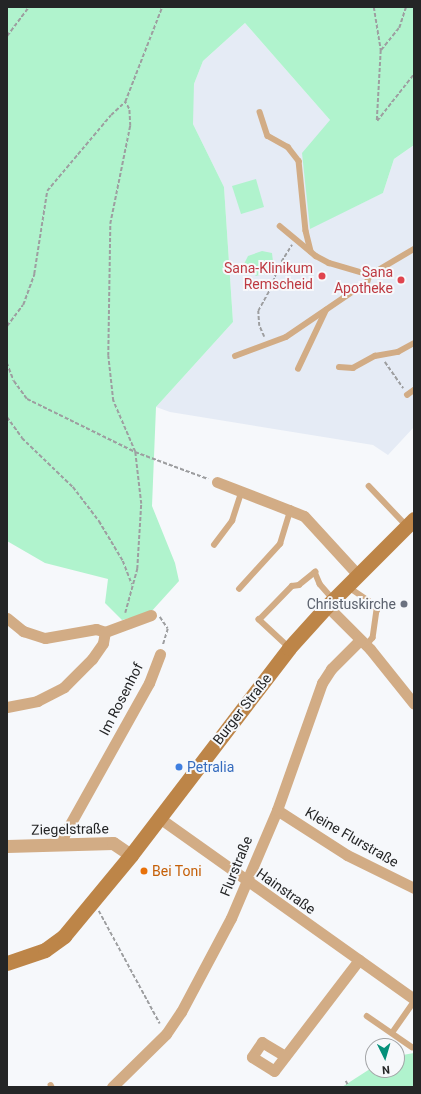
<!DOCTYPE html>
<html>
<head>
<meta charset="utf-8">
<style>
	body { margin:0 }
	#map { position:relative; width:421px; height:1094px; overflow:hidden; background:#f6f8fb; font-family:Roboto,sans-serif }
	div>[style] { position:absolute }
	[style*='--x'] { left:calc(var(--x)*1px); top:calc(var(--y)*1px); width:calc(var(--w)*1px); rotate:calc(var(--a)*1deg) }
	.built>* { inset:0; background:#e5ebf5 }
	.green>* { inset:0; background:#b0f3cd }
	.path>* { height:1.5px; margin-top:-0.75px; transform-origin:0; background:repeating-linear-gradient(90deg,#9d9ea0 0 4px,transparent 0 6px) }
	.service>* { height:5.5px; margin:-2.75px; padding:0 2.75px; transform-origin:2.75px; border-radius:2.75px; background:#d2ac85 }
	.minor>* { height:11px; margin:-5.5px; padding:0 5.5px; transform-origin:5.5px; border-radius:5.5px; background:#d2ac85 }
	.tertiary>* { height:13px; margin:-6.5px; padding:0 6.5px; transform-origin:6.5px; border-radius:6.5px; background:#d2ac85 }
	.secondary>* { height:15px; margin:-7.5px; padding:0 7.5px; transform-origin:7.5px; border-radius:7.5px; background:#bd8548 }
	.dots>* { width:11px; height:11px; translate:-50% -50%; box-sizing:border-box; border:2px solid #f6f8fb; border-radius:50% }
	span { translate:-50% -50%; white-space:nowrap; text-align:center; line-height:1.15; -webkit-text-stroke:4px #f6f8fb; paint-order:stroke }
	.health-label { font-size:14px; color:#be3a42 }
	.right { translate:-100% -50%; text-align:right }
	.worship-label { font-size:14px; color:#5b616d }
	.street-label { font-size:14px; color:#242526 }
	.shop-label { font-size:14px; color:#366cbe }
	.left { translate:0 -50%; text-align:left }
	.food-label { font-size:14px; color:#c56008 }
	.frame { position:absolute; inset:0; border:8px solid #242526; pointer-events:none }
	.north { position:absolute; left:365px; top:1038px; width:40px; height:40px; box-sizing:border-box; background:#f6f8fb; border:1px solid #a2a4a6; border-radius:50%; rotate:175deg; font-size:11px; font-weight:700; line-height:16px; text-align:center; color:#242526 }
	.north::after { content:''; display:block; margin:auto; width:14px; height:18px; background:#04907a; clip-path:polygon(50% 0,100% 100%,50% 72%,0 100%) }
</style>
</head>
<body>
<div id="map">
	<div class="built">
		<i style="clip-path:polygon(245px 23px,330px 120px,310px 213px,310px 228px,383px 193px,394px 159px,414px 145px,414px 427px,388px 455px,373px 445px,170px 412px,156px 407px,233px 322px,224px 187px,193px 124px,192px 99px,194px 84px,203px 61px)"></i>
	</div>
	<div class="green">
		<i style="clip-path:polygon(7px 7px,414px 7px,414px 145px,394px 159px,383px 193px,310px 229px,302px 153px,330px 120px,245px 23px,203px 61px,194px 84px,193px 124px,224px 187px,233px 322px,156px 407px,152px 506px,175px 563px,179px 581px,150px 613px,122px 620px,105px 603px,108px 579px,45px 563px,7px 541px)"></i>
		<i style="clip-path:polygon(256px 179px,264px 207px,241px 214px,232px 186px)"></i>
		<i style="clip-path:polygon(262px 251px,272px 253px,274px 271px,256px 276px,244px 264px,248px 256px)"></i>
		<i style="clip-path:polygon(414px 1053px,414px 1087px,342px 1087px,373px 1067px,373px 1070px,397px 1070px,397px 1056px)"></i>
	</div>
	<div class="path">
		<i style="--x:374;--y:7;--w:44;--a:80.8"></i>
		<i style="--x:381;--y:50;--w:28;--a:-51"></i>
		<i style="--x:399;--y:28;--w:22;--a:-72"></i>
		<i style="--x:7;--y:36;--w:36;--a:-53"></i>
		<i style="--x:381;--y:50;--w:71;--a:93.2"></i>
		<i style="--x:377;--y:121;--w:60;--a:-51.8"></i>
		<i style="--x:7;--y:326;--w:26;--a:-53"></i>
		<i style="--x:23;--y:305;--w:33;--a:-70"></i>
		<i style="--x:34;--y:274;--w:84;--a:-81.1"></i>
		<i style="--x:47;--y:191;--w:99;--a:-49.9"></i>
		<i style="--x:111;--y:115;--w:19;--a:-43"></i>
		<i style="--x:125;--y:102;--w:102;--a:-68.7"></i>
		<i style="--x:264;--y:337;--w:12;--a:-114"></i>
		<i style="--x:259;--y:326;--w:15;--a:-94"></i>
		<i style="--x:258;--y:311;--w:26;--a:-61"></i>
		<i style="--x:271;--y:288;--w:22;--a:-72"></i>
		<i style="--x:278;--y:267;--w:26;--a:-58"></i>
		<i style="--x:385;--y:362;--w:32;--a:55"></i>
		<i style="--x:7;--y:363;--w:19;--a:69"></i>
		<i style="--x:14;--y:381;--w:22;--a:54"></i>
		<i style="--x:27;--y:399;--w:120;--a:26.1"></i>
		<i style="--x:135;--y:452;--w:78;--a:20.3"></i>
		<i style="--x:7;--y:417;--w:26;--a:54"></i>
		<i style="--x:22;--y:438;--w:71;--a:43.9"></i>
		<i style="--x:73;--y:487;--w:43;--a:52.6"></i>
		<i style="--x:99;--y:521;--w:47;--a:59"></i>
		<i style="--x:123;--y:561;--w:25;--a:69"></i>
		<i style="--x:125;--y:613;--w:46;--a:-74.7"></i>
		<i style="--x:137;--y:569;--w:65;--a:-86.5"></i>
		<i style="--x:141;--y:504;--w:52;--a:-96.6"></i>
		<i style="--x:135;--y:452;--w:56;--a:-113.3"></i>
		<i style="--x:113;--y:401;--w:45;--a:-96.3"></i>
		<i style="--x:108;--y:356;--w:132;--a:-89.1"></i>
		<i style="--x:110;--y:224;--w:100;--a:-78.5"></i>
		<i style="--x:130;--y:126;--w:17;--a:-93"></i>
		<i style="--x:129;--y:109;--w:8;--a:-120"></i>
		<i style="--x:160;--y:617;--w:14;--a:56"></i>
		<i style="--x:168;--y:629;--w:17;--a:107"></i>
		<i style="--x:99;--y:911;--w:128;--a:61.6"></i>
		<i style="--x:346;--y:1081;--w:7;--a:63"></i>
	</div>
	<div class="service">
		<i style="--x:260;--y:112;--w:25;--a:72"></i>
		<i style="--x:268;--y:136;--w:23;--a:29"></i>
		<i style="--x:288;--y:147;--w:18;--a:52"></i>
		<i style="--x:299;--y:161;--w:70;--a:84.3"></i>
		<i style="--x:306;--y:231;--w:21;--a:76"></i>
		<i style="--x:280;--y:226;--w:47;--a:39.8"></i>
		<i style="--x:316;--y:256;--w:15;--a:28"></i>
		<i style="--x:329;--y:263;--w:43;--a:16.3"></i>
		<i style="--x:370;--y:275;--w:51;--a:-30.6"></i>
		<i style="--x:235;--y:356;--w:54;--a:-20.4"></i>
		<i style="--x:286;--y:337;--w:98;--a:-34.2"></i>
		<i style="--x:367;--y:282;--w:8;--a:-67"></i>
		<i style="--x:339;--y:367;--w:14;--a:4"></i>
		<i style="--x:353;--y:368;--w:25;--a:-29"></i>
		<i style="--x:375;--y:356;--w:23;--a:-10"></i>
		<i style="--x:398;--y:352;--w:18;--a:-29"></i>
		<i style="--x:298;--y:369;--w:65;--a:-64.6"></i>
		<i style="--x:407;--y:395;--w:9;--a:-36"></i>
		<i style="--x:369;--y:486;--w:55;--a:46.5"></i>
		<i style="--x:214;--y:545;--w:30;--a:-53"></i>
		<i style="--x:232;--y:521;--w:32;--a:-72"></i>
		<i style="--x:347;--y:586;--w:32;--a:34"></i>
		<i style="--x:374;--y:604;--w:7;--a:63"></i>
		<i style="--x:377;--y:610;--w:28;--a:98"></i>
		<i style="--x:373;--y:638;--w:11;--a:131"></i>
		<i style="--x:239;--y:589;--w:61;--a:-47.7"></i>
		<i style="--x:280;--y:544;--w:37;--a:-73"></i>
		<i style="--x:288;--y:647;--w:40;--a:-137"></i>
		<i style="--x:259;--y:620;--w:47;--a:-45.9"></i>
		<i style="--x:292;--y:586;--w:7;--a:-8"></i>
		<i style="--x:299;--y:585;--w:21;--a:-39"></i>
		<i style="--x:315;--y:572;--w:13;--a:67"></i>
		<i style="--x:320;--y:584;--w:20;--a:49"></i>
		<i style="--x:367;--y:1016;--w:55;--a:34.6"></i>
		<i style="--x:392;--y:1033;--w:39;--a:-55"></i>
		<i style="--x:51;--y:1085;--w:2;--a:63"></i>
	</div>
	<div class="minor">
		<i style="--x:217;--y:482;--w:93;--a:21.3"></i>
		<i style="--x:304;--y:516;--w:80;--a:47.5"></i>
		<i style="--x:327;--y:606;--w:61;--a:45"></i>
		<i style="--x:370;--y:649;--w:70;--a:51.3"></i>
		<i style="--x:7;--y:618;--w:21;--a:39"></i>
		<i style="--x:23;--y:631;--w:23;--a:18"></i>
		<i style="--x:45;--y:638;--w:52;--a:-10"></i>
		<i style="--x:96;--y:629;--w:9;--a:18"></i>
		<i style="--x:105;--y:632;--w:49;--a:-20.3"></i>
		<i style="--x:7;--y:707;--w:31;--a:-11"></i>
		<i style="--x:37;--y:701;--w:30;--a:-27"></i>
		<i style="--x:64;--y:687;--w:40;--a:-45"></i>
		<i style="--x:92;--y:659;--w:19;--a:-55"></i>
		<i style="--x:103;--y:643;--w:11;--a:-80"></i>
		<i style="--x:277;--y:810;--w:83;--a:32.7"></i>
		<i style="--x:347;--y:855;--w:75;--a:26.2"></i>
		<i style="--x:158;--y:817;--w:314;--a:35.4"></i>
		<i style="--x:62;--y:844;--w:9;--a:-77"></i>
		<i style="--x:64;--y:835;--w:174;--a:-60.8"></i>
		<i style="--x:149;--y:683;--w:31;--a:-69"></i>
		<i style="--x:285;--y:1056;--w:27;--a:-149"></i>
		<i style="--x:262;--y:1042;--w:18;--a:124"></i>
		<i style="--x:252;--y:1057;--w:26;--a:32"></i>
		<i style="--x:274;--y:1071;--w:140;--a:-52.6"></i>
		<i style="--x:112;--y:1087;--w:76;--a:-44.5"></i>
		<i style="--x:166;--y:1034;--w:27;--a:-56"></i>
		<i style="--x:181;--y:1012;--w:106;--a:-62"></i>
		<i style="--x:231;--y:918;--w:117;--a:-66.9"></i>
		<i style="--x:277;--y:810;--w:135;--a:-70.5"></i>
		<i style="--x:322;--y:683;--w:17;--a:-57"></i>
		<i style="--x:331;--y:669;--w:41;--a:-45"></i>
	</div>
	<div class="tertiary">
		<i style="--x:7;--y:846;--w:106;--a:-1.6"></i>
		<i style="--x:113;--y:843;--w:22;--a:34"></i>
	</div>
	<div class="secondary">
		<i style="--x:7;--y:963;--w:40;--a:-18.9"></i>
		<i style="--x:45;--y:950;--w:24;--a:-36"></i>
		<i style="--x:64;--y:936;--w:105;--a:-50.4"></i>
		<i style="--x:131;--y:855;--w:260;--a:-52.6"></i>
		<i style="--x:289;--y:648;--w:57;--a:-47.9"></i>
		<i style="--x:327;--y:606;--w:123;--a:-45"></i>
	</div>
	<div class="dots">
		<i style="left:322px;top:276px;background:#e0444e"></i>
		<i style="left:401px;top:280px;background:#e0444e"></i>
		<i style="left:404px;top:604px;background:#6b7280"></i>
		<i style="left:179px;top:767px;background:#3f7fe0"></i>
		<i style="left:144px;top:871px;background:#e8710a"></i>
	</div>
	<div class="health-label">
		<span class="right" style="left:313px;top:276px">Sana-Klinikum<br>Remscheid</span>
		<span class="right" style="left:393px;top:280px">Sana<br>Apotheke</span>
	</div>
	<div class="worship-label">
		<span class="right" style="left:396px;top:604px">Christuskirche</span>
	</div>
	<div class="street-label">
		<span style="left:121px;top:699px;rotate:-63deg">Im Rosenhof</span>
		<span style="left:242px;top:709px;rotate:-52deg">Burger Straße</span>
		<span style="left:70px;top:829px;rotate:-1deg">Ziegelstraße</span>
		<span style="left:352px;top:837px;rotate:30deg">Kleine Flurstraße</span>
		<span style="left:236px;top:866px;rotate:-68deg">Flurstraße</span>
		<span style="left:286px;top:891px;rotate:35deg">Hainstraße</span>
	</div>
	<div class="shop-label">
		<span class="left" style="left:187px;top:767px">Petralia</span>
	</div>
	<div class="food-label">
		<span class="left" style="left:152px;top:871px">Bei Toni</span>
	</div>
	<div class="frame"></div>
	<div class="north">N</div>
</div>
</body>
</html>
